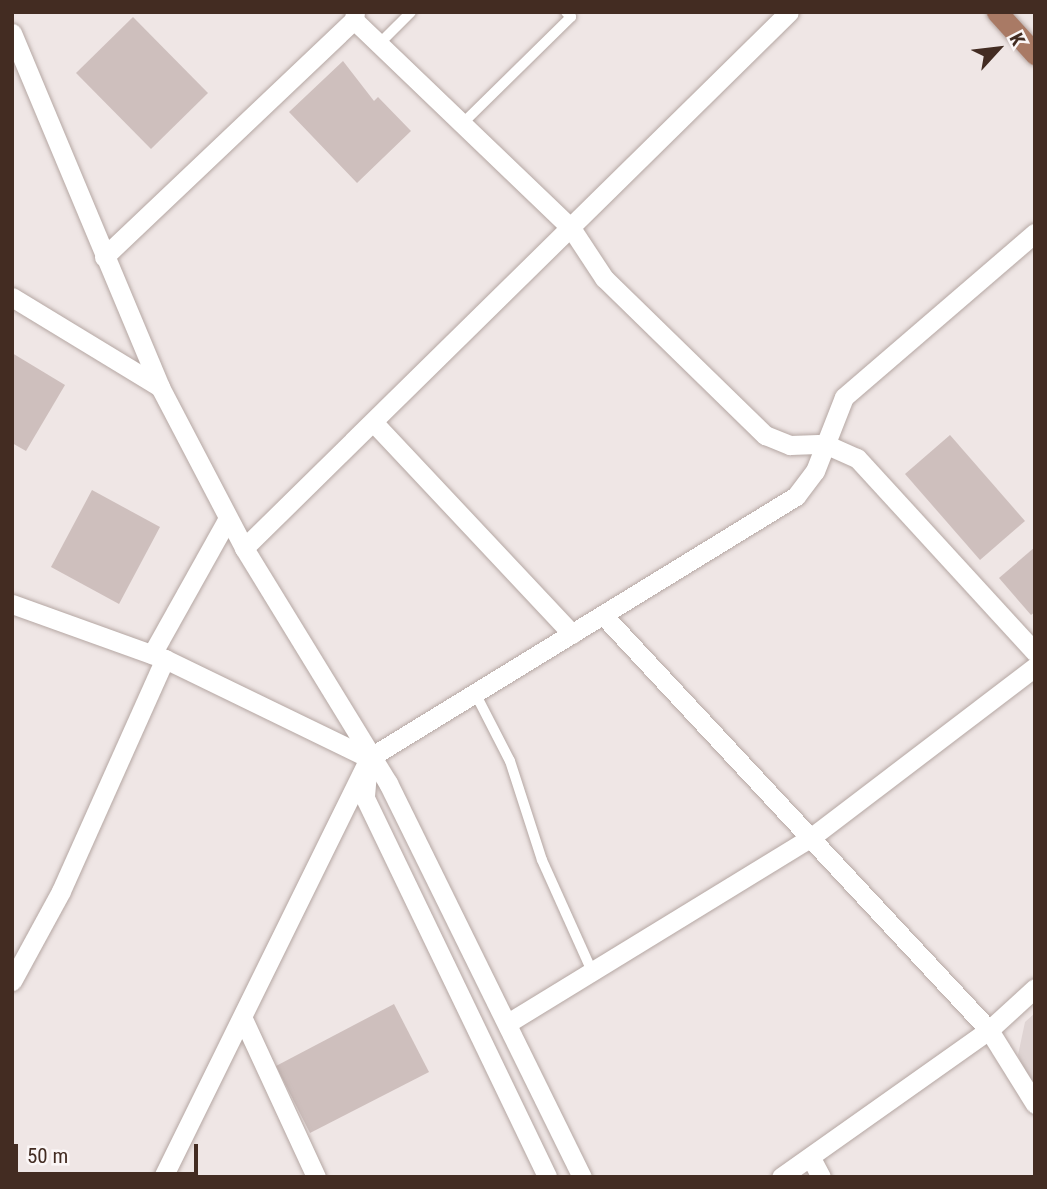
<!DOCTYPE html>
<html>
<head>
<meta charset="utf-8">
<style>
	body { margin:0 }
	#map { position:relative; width:1047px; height:1189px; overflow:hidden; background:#efe6e5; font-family:"Roboto Condensed",sans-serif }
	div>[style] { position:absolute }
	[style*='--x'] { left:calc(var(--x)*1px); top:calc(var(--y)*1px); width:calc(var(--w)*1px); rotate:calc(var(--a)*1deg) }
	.built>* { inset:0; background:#dfd4d3 }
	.building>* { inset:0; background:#cebfbd }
	.roads { filter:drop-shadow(0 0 2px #b5a7a3) drop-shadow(0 0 2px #b5a7a3) }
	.lane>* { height:10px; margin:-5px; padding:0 5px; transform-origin:5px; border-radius:5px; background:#fff }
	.street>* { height:19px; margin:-9.5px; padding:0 9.5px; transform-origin:9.5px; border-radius:9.5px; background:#fff }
	.primary>* { height:21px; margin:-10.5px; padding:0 10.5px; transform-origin:10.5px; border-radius:10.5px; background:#a97a65 }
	span { translate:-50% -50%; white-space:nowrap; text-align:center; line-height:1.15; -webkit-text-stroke:6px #fbf6f6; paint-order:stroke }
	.frame { position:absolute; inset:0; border:14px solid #432c22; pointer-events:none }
	.north { position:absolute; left:963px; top:14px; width:70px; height:70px; -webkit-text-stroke:5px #fbf6f6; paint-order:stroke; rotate:63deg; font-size:19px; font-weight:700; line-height:28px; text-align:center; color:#432c22 }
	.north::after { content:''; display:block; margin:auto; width:24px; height:32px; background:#432c22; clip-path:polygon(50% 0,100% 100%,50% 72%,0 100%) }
	.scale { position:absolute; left:14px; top:1144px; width:184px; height:32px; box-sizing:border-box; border:4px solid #432c22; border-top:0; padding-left:9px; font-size:21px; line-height:24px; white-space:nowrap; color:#432c22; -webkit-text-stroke:5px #fbf6f6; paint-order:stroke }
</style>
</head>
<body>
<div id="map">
	<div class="built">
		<i style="clip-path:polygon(1035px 1013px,1035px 1095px,1018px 1055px,1025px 1022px)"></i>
	</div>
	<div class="building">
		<i style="clip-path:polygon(133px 17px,208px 93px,151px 149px,76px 73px)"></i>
		<i style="clip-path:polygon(343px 61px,374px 101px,378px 97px,411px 131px,357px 183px,289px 112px)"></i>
		<i style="clip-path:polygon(12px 353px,65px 385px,26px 451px,12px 443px)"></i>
		<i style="clip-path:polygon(950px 435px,1025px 521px,980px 560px,905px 474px)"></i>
		<i style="clip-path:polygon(92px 490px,160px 527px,119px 604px,51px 567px)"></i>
		<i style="clip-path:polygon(1035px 547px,1035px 612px,1031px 615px,999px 578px)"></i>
		<i style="clip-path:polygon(394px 1004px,429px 1072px,310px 1133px,276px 1066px)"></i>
	</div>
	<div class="roads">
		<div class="lane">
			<i style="--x:379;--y:44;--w:45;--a:-45"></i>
			<i style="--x:462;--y:124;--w:153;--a:-44.5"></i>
			<i style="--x:571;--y:17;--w:7;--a:-135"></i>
			<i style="--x:475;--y:693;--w:76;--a:62.8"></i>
			<i style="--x:510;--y:761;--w:104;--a:72.1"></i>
			<i style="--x:542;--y:860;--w:122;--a:65.8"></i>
		</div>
		<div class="street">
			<i style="--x:354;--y:20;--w:301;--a:43.8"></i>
			<i style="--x:571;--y:228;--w:60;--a:56.6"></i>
			<i style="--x:604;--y:278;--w:225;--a:44.3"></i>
			<i style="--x:765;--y:435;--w:27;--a:22"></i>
			<i style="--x:790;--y:445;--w:35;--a:-2"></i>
			<i style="--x:825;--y:444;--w:35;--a:24"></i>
			<i style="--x:857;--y:458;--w:263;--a:47.5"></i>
			<i style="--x:12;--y:33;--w:384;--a:67.3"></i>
			<i style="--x:160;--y:387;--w:182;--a:62.4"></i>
			<i style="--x:244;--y:548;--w:764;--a:-44.52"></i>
			<i style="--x:104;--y:257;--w:344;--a:-43.5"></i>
			<i style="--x:354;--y:20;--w:8;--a:-83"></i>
			<i style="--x:12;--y:297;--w:173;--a:31.3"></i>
			<i style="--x:375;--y:424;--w:288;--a:46.8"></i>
			<i style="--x:244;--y:548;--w:276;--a:58.5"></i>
			<i style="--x:388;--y:783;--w:439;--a:63.8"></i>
			<i style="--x:12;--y:604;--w:163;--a:19.8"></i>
			<i style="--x:165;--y:659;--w:227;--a:25.9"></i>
			<i style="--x:603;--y:615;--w:567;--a:47.07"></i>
			<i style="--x:989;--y:1030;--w:87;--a:58.1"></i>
			<i style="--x:152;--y:654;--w:154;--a:-60.8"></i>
			<i style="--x:367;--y:773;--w:25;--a:95"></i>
			<i style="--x:365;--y:798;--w:420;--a:64.3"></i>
			<i style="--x:12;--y:981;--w:102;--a:-61.4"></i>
			<i style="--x:61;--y:891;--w:254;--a:-65.9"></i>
			<i style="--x:244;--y:1021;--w:172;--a:65.2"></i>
			<i style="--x:508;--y:1023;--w:358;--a:-31.5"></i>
			<i style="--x:813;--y:836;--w:279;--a:-37.3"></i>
			<i style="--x:812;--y:1160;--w:19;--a:62"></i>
			<i style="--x:163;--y:1177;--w:467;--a:-63.8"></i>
			<i style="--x:369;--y:758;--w:501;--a:-31.53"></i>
			<i style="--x:796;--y:496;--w:31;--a:-53"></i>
			<i style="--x:815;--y:471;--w:79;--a:-68.6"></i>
			<i style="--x:844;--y:397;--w:252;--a:-40.7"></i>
			<i style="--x:781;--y:1177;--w:255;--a:-35.3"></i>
			<i style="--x:989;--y:1030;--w:62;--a:-42.4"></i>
		</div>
		<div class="primary">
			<i style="--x:997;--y:12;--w:57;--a:47.9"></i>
		</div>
	</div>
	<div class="frame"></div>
	<div class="north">K</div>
	<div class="scale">50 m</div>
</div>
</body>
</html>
